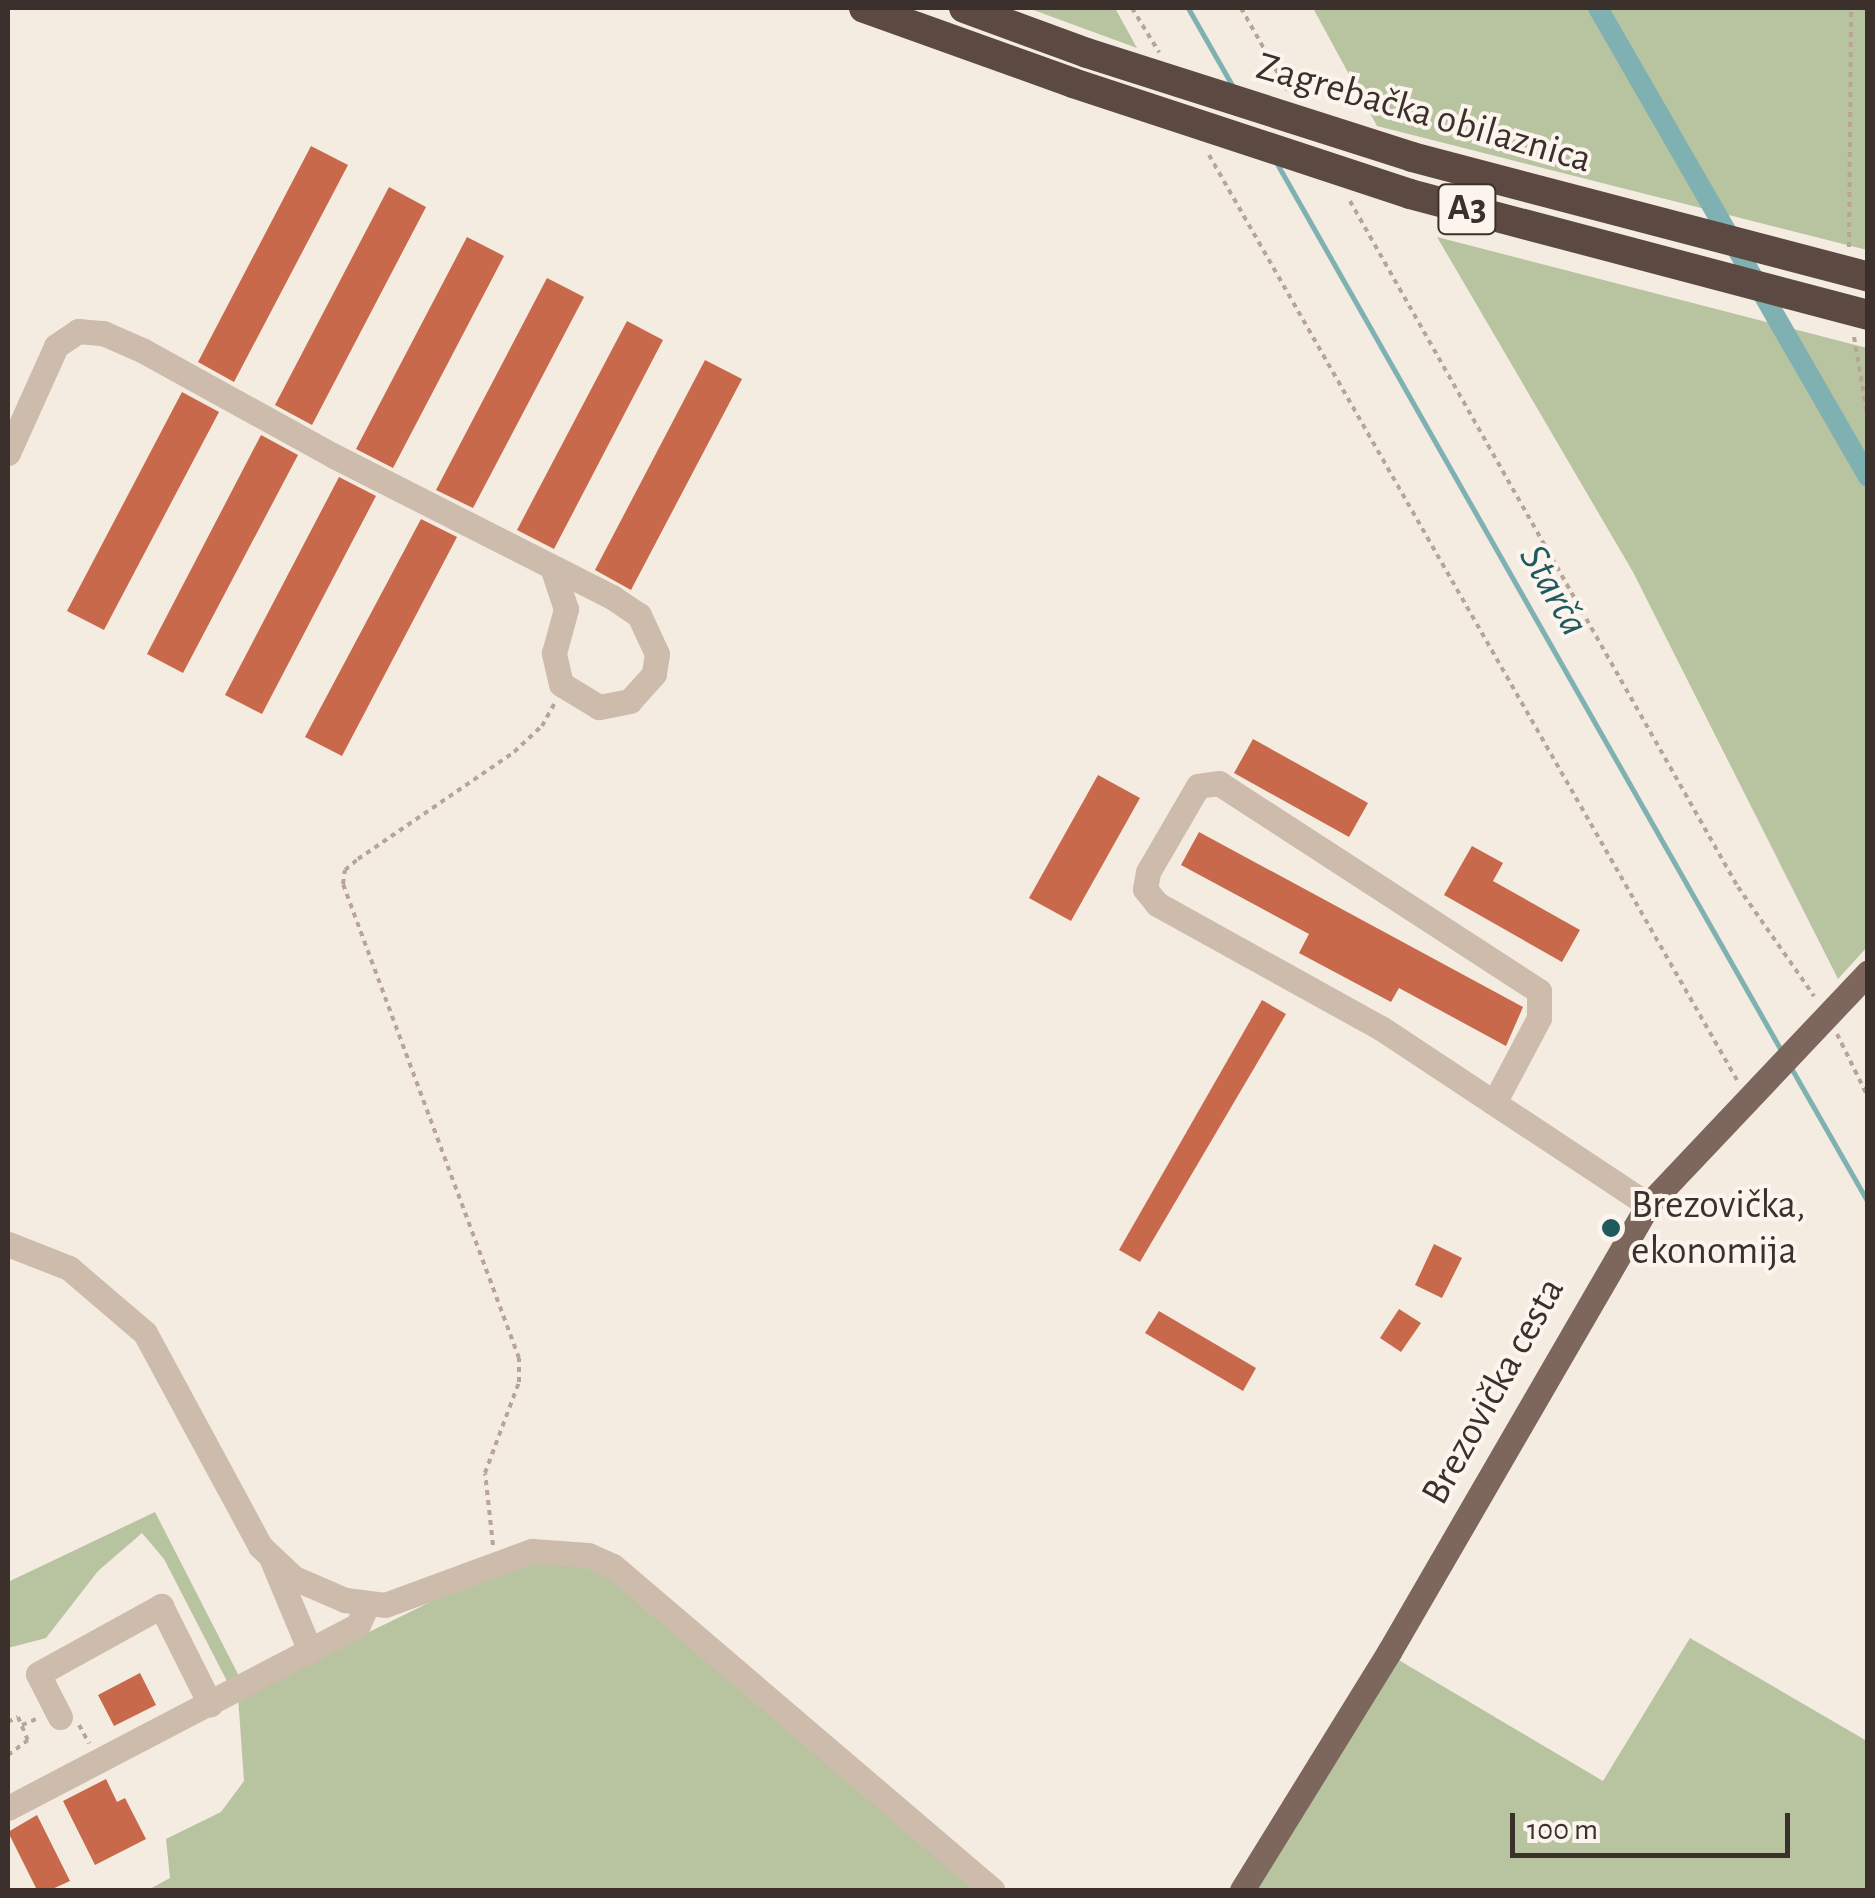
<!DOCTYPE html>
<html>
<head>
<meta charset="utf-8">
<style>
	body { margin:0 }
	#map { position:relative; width:1875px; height:1898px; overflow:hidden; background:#f4ebe1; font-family:"Alegreya Sans",sans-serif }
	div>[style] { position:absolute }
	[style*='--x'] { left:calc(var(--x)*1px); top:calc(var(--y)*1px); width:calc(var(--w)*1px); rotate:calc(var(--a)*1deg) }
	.green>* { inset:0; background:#b8c4a0 }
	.stream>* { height:5px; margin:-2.5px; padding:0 2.5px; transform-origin:2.5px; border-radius:2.5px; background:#7fb0b2 }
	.canal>* { height:20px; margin:-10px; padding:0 10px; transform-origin:10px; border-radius:10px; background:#7fb0b2 }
	.building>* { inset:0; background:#c8694b }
	.path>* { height:4px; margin-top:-2px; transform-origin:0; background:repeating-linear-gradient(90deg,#b9a596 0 5px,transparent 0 10px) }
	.minor>* { height:25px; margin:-12.5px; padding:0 12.5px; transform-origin:12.5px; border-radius:12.5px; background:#cdbbac }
	.major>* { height:25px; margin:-12.5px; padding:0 12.5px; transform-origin:12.5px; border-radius:12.5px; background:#7d675c }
	.highway>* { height:30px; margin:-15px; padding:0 15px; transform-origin:15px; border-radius:15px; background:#5c4a42 }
	.highway-bridge>* { height:30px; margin:-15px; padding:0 15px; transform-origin:15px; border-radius:15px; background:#5c4a42 }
	.dots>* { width:28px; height:28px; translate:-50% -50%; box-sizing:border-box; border:5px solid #fbf5ee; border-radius:50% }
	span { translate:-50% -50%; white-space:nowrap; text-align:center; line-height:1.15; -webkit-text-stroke:8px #fbf5ee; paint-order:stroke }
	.shield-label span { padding:2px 8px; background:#fbf5ee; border:2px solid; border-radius:8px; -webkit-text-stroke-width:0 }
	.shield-label { font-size:38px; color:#3b302b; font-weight:700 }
	.street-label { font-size:40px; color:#3b302b }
	.poi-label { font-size:40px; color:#3b302b }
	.left { translate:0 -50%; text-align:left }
	.water-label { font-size:42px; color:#1f5a5e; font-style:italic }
	.frame { position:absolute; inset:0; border:10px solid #3b302b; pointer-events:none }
	.scale { position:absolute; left:1510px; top:1813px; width:280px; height:45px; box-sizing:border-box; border:5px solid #3b302b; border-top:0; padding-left:12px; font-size:30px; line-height:35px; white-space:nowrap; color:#3b302b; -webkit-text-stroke:8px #fbf5ee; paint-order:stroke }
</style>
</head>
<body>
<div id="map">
	<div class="green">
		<i style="clip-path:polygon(1028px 8px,1115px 8px,1137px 48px)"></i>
		<i style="clip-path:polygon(1313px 8px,1867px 8px,1867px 250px,1377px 126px)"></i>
		<i style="clip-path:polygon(1437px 237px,1867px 348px,1868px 946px,1838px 979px,1633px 572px)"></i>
		<i style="clip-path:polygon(155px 1512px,240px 1678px,229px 1685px,164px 1559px,142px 1533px,98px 1571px,46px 1638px,8px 1648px,8px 1582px)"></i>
		<i style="clip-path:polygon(556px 1559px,614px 1574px,982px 1890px,148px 1890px,170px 1878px,166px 1839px,221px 1812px,244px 1781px,238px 1696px,498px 1569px)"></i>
		<i style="clip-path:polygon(1690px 1638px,1867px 1741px,1867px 1890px,1255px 1890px,1397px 1659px,1603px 1781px)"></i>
	</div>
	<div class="stream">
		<i style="--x:1188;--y:8;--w:91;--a:60.3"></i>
		<i style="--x:1276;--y:162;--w:1024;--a:60.38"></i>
		<i style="--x:1790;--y:1066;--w:157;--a:60.2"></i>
	</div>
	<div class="canal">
		<i style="--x:1598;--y:8;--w:541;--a:60.07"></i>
	</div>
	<div class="building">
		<i style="clip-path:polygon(311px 146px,348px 165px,234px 382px,198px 362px)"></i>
		<i style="clip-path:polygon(389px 187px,426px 207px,312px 425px,275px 405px)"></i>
		<i style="clip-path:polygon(467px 237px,504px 256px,393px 468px,356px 449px)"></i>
		<i style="clip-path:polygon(547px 278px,584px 297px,473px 508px,436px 490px)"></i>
		<i style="clip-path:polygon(627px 321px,663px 340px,554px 549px,517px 530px)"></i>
		<i style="clip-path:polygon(705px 360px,742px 379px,631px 590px,595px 570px)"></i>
		<i style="clip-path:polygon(182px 392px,219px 412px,104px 630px,67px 611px)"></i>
		<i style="clip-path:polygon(261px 435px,298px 455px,183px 673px,147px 654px)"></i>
		<i style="clip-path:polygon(339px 477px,376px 496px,262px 714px,225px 695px)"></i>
		<i style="clip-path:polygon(421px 519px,457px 537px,342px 756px,305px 737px)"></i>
		<i style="clip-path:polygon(1253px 739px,1368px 803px,1349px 837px,1234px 773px)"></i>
		<i style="clip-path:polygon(1098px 775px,1140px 798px,1071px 921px,1029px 898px)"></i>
		<i style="clip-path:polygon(1199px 832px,1523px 1007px,1506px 1046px,1399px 988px,1391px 1002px,1299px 953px,1309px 934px,1181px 865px)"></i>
		<i style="clip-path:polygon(1472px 846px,1503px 863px,1493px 881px,1580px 930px,1562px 962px,1444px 895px)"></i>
		<i style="clip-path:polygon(1262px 1000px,1286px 1014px,1140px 1262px,1119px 1250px)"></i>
		<i style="clip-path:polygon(1434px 1244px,1462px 1258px,1442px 1298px,1415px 1285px)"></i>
		<i style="clip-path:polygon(1399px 1309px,1421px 1323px,1401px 1352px,1380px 1338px)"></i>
		<i style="clip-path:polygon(1159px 1311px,1256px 1368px,1243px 1391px,1145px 1333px)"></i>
		<i style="clip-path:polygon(140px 1673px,156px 1705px,114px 1726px,98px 1695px)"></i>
		<i style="clip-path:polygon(106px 1779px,117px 1802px,125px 1798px,146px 1839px,95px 1865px,63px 1801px)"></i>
		<i style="clip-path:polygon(37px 1815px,70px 1881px,50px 1890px,37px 1890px,8px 1832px)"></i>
	</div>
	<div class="path">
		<i style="--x:1132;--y:8;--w:52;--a:58.5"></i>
		<i style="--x:1241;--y:8;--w:98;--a:60.5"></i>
		<i style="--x:1209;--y:155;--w:1065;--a:60.28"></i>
		<i style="--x:1350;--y:201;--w:788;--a:60.51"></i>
		<i style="--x:1738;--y:887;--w:133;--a:55.1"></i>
		<i style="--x:1849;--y:247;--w:239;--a:-89.5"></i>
		<i style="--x:1854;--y:337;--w:83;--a:80.3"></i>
		<i style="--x:1837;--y:1034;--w:70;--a:63.8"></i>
		<i style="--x:493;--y:1545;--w:72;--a:-96.3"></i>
		<i style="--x:485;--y:1473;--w:97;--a:-69.5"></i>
		<i style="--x:519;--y:1382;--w:24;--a:-90"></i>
		<i style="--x:519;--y:1358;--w:506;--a:-110.37"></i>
		<i style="--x:343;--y:884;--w:14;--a:-82"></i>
		<i style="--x:345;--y:870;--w:17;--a:-40"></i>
		<i style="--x:358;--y:859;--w:189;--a:-34.4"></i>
		<i style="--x:514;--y:752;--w:38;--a:-43"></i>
		<i style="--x:542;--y:726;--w:26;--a:-61"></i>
		<i style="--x:8;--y:1722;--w:11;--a:-27"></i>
		<i style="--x:18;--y:1717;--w:25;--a:67"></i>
		<i style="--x:28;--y:1740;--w:25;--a:143"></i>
		<i style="--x:22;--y:1725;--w:15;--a:-23"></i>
		<i style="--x:79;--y:1725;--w:21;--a:61"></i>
	</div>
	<div class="minor">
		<i style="--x:8;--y:453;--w:117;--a:-65.8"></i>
		<i style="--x:56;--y:346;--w:27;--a:-34"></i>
		<i style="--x:78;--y:331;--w:25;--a:5"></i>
		<i style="--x:103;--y:333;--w:43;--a:23.6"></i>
		<i style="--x:142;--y:350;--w:219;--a:28.9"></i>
		<i style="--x:334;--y:456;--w:312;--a:26.9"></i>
		<i style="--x:612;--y:597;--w:32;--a:34"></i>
		<i style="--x:639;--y:615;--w:43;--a:65.2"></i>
		<i style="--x:657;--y:654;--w:20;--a:99"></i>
		<i style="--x:654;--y:674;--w:36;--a:132"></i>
		<i style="--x:630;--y:701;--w:32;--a:169"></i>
		<i style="--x:599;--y:707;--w:44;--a:-148.8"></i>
		<i style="--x:561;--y:684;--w:32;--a:-103"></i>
		<i style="--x:554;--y:653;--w:46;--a:-74.7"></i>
		<i style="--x:566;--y:609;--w:44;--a:-108.4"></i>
		<i style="--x:1494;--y:1103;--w:96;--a:-62.1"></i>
		<i style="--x:1539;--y:1018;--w:27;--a:-90"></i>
		<i style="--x:1539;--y:991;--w:382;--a:-147"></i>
		<i style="--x:1219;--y:783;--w:21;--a:172"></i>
		<i style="--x:1198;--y:786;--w:99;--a:120.2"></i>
		<i style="--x:1148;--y:872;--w:17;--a:100"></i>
		<i style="--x:1145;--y:889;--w:19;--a:51"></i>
		<i style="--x:1157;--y:904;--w:256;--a:29"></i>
		<i style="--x:1381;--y:1028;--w:320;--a:33.5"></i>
		<i style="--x:8;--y:1244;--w:66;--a:21.5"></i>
		<i style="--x:69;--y:1268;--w:100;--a:40.5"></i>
		<i style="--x:145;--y:1333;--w:242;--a:61.6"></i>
		<i style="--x:260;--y:1546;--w:47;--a:43.3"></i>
		<i style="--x:294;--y:1578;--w:56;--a:23.3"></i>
		<i style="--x:345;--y:1600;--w:40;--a:7.1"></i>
		<i style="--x:385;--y:1605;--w:157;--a:-20.2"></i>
		<i style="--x:532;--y:1551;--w:56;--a:4.1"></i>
		<i style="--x:588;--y:1555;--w:27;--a:24"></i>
		<i style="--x:613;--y:1566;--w:499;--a:40.5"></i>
		<i style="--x:272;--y:1560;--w:99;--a:67.3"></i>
		<i style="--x:60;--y:1717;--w:48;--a:-117.1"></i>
		<i style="--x:38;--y:1674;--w:141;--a:-28.9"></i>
		<i style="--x:161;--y:1606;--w:110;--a:63.4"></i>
		<i style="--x:8;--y:1808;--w:395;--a:-27.6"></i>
		<i style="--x:358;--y:1625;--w:22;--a:-66"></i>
	</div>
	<div class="major">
		<i style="--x:1242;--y:1890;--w:280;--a:-58.3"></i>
		<i style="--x:1389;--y:1652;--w:517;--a:-59.91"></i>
		<i style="--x:1648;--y:1205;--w:320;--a:-46.6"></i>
	</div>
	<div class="highway">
		<i style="--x:864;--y:8;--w:222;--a:19.7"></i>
		<i style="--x:964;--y:8;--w:131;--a:20.1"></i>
	</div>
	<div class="highway-bridge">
		<i style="--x:1087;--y:53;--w:341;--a:17.7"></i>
		<i style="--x:1412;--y:157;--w:472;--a:14.7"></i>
		<i style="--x:1073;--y:83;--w:355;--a:18.2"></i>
		<i style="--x:1410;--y:194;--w:474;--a:14.8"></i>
	</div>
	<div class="dots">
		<i style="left:1611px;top:1228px;background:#1f5a5e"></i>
	</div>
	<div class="shield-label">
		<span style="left:1467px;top:209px">A3</span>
	</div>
	<div class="street-label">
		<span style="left:1424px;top:113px;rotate:16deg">Zagrebačka obilaznica</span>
		<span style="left:1493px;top:1391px;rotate:-61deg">Brezovička cesta</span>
	</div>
	<div class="poi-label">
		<span class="left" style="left:1631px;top:1228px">Brezovička,<br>ekonomija</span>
	</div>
	<div class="water-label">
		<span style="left:1554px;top:590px;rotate:60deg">Starča</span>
	</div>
	<div class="frame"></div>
	<div class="scale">100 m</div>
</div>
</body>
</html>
